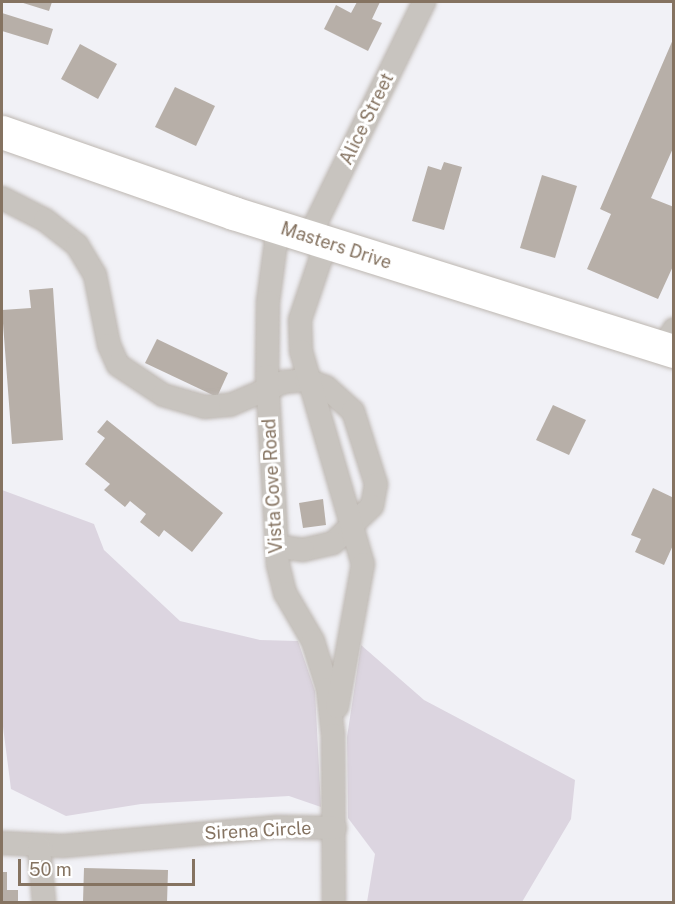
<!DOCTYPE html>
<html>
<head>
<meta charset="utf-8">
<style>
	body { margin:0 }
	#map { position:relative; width:675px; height:904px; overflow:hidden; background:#f1f1f6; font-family:"Public Sans",sans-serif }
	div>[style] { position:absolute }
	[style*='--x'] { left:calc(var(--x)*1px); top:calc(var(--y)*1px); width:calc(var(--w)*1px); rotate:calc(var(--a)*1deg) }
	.green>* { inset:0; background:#dcd5e0 }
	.building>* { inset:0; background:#b7afa8 }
	.roads { filter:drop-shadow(0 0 2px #bdb7b1) drop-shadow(0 0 2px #bdb7b1) }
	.street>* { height:22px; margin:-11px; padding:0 11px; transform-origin:11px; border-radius:11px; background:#c8c4bf }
	.secondary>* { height:33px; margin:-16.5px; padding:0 16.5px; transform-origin:16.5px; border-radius:16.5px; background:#fff }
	span { translate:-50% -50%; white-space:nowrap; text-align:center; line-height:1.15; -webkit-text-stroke:6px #fff; paint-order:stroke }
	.street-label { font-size:18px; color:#857361 }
	.frame { position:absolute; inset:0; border:3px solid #857361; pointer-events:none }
	.scale { position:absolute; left:18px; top:859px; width:177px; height:27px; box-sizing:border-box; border:3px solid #857361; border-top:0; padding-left:8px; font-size:18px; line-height:21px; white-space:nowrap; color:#857361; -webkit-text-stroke:4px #fff; paint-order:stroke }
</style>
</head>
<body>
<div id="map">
	<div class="green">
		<i style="clip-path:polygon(2px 490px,94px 524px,104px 550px,180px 621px,260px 640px,298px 641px,315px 691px,321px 807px,289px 796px,141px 804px,66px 816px,11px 789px,2px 719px)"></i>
		<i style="clip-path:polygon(361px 645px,424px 700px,575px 780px,571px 819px,522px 902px,367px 902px,375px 854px,348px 818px,347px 737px)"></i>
	</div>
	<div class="building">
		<i style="clip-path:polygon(20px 2px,52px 2px,49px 11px)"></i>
		<i style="clip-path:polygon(357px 2px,380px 2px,372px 19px,382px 23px,368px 51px,324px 29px,336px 5px,351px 13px)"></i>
		<i style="clip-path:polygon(2px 13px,53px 29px,48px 45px,2px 31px)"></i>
		<i style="clip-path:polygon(674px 37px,674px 146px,651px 198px,674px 207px,674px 264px,658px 299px,587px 269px,611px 214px,600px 209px)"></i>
		<i style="clip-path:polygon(80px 44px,117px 64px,98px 99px,61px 79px)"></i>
		<i style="clip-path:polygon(175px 87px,215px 106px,196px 146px,155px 127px)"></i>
		<i style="clip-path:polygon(444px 162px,462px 167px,444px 230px,412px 221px,428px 166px,441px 170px)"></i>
		<i style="clip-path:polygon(542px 175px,577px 186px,555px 258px,520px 248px)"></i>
		<i style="clip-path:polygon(53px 288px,63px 440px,12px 444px,2px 310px,31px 308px,29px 290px)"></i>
		<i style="clip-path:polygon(157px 339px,228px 373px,217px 397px,145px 363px)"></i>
		<i style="clip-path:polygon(553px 405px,586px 420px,569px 455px,536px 440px)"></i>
		<i style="clip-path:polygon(107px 420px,223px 513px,192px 552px,164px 530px,159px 537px,140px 522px,146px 514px,130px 501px,125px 507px,104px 490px,110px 484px,85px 464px,105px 438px,97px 432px)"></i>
		<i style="clip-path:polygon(653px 488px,674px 498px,674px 543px,664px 565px,635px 552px,641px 539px,631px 535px)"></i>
		<i style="clip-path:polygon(323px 499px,326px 525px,303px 528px,299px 503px)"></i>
		<i style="clip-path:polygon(84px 868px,168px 870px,167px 902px,83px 902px)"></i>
		<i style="clip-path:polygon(2px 872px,7px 872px,7px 890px,18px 890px,18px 902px,2px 902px)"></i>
	</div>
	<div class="roads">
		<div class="street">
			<i style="--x:2;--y:198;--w:48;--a:27.1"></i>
			<i style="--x:45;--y:220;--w:41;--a:38"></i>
			<i style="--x:77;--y:245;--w:35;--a:59"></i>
			<i style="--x:95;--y:275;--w:71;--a:78.7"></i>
			<i style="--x:109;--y:345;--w:22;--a:66"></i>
			<i style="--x:118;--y:365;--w:54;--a:33.7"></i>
			<i style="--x:163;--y:395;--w:44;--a:15.9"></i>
			<i style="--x:205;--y:407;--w:25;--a:-5"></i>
			<i style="--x:230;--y:405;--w:59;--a:-23.1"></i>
			<i style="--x:284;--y:382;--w:22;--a:-5"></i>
			<i style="--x:306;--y:380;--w:21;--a:19"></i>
			<i style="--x:326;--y:387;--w:36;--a:42"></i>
			<i style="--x:353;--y:411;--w:77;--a:72.5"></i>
			<i style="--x:376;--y:484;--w:22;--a:100"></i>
			<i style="--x:372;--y:506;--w:54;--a:136.5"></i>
			<i style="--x:333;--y:543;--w:31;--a:167"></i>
			<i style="--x:303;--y:550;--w:27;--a:-172"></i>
			<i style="--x:278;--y:227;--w:76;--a:97.6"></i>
			<i style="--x:268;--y:302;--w:74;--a:90.8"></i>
			<i style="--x:267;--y:376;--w:189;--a:86.7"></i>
			<i style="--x:278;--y:565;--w:29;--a:76"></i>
			<i style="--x:285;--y:593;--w:56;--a:59.7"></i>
			<i style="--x:313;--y:641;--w:50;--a:72.6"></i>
			<i style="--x:328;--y:689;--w:46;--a:83.8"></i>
			<i style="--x:333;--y:735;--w:167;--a:89.7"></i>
			<i style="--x:309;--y:237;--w:262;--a:-63.9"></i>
			<i style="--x:326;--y:243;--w:81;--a:108.7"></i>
			<i style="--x:300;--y:320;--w:31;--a:88"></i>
			<i style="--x:301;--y:351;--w:222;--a:73.8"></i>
			<i style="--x:363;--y:564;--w:145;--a:100.3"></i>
			<i style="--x:664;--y:348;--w:21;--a:-62"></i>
			<i style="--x:2;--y:843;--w:61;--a:2.8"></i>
			<i style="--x:63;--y:846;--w:215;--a:-5.1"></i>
			<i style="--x:277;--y:827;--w:58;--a:1"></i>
			<i style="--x:39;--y:847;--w:55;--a:84.8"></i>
		</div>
		<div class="secondary">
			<i style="--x:2;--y:132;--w:245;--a:19.3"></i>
			<i style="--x:233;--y:213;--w:462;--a:17.4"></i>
		</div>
	</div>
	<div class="street-label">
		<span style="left:367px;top:119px;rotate:-64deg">Alice Street</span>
		<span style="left:336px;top:246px;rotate:18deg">Masters Drive</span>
		<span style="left:273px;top:486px;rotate:-93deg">Vista Cove Road</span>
		<span style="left:258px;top:831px;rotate:-3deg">Sirena Circle</span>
	</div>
	<div class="frame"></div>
	<div class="scale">50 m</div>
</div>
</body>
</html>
